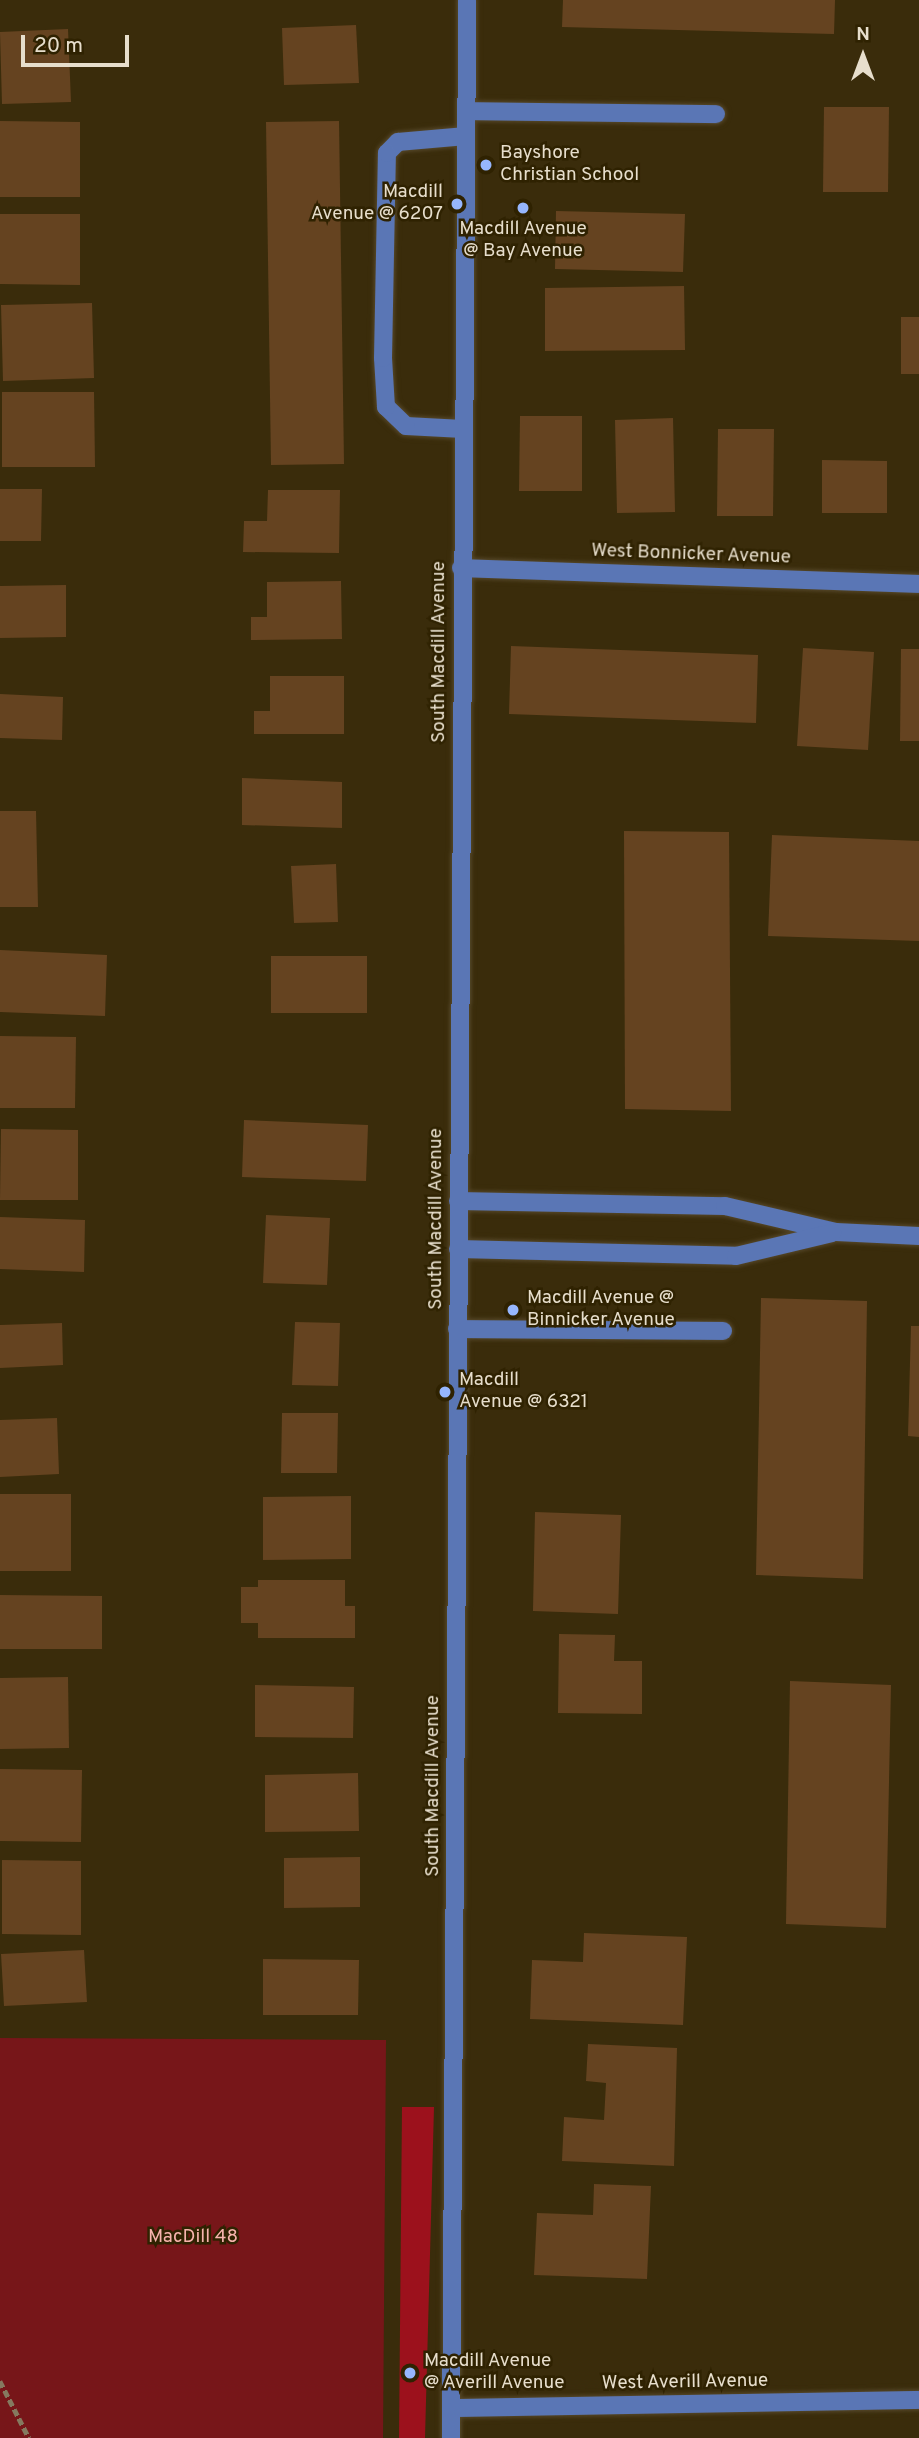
<!DOCTYPE html>
<html>
<head>
<meta charset="utf-8">
<style>
	body { margin:0 }
	#map { position:relative; width:919px; height:2438px; overflow:hidden; background:#3a2c0b; font-family:Overpass,sans-serif }
	div>[style] { position:absolute }
	[style*='--x'] { left:calc(var(--x)*1px); top:calc(var(--y)*1px); width:calc(var(--w)*1px); rotate:calc(var(--a)*1deg) }
	.green>* { inset:0; background:#771619 }
	.forest>* { inset:0; background:#9c111c }
	.building>* { inset:0; background:#654320 }
	.path>* { height:4.5px; margin-top:-2.25px; transform-origin:0; background:repeating-linear-gradient(90deg,#85795f 0 7px,transparent 0 10.5px) }
	.roads { filter:drop-shadow(0 0 2px #56482a) drop-shadow(0 0 2px #56482a) }
	.minor>* { height:18px; margin:-9px; padding:0 9px; transform-origin:9px; border-radius:9px; background:#5a76b5 }
	.dots>* { width:19px; height:19px; translate:-50% -50%; box-sizing:border-box; border:4px solid #2f2201; border-radius:50% }
	span { translate:-50% -50%; white-space:nowrap; text-align:center; line-height:1.15; -webkit-text-stroke:5px #2f2201; paint-order:stroke }
	.poi-label { font-size:19px; color:#e7decc }
	.left { translate:0 -50%; text-align:left }
	.right { translate:-100% -50%; text-align:right }
	.street-label { font-size:19px; color:#e7decc }
	.park-label { font-size:19px; color:#f7b3ad }
	.north { position:absolute; left:828px; top:21px; width:70px; height:70px; -webkit-text-stroke:5px #2f2201; paint-order:stroke; rotate:0deg; font-size:19px; font-weight:700; line-height:28px; text-align:center; color:#e7decc }
	.north::after { content:''; display:block; margin:auto; width:24px; height:32px; background:#e7decc; clip-path:polygon(50% 0,100% 100%,50% 72%,0 100%) }
	.scale { position:absolute; left:21px; top:35px; width:108px; height:32px; box-sizing:border-box; border:4px solid #e7decc; border-top:0; padding-left:9px; font-size:21px; line-height:24px; white-space:nowrap; color:#e7decc; -webkit-text-stroke:5px #2f2201; paint-order:stroke }
</style>
</head>
<body>
<div id="map">
	<div class="green">
		<i style="clip-path:polygon(0 2038px,386px 2040px,383px 2438px,0 2438px)"></i>
	</div>
	<div class="forest">
		<i style="clip-path:polygon(402px 2107px,434px 2107px,425px 2438px,399px 2438px)"></i>
	</div>
	<div class="building">
		<i style="clip-path:polygon(563px 0,835px 0,834px 34px,562px 27px)"></i>
		<i style="clip-path:polygon(356px 25px,359px 83px,284px 85px,282px 28px)"></i>
		<i style="clip-path:polygon(68px 29px,71px 102px,2px 104px,0 32px)"></i>
		<i style="clip-path:polygon(824px 107px,889px 107px,888px 192px,823px 192px)"></i>
		<i style="clip-path:polygon(0 121px,80px 122px,80px 197px,0 197px)"></i>
		<i style="clip-path:polygon(339px 121px,344px 464px,271px 465px,266px 122px)"></i>
		<i style="clip-path:polygon(556px 211px,685px 214px,683px 272px,555px 269px)"></i>
		<i style="clip-path:polygon(0 214px,80px 214px,80px 285px,0 284px)"></i>
		<i style="clip-path:polygon(684px 286px,685px 350px,545px 351px,545px 288px)"></i>
		<i style="clip-path:polygon(92px 303px,94px 378px,3px 381px,1px 305px)"></i>
		<i style="clip-path:polygon(901px 317px,919px 317px,919px 374px,901px 374px)"></i>
		<i style="clip-path:polygon(2px 392px,94px 392px,95px 467px,2px 467px)"></i>
		<i style="clip-path:polygon(520px 416px,582px 416px,582px 491px,519px 491px)"></i>
		<i style="clip-path:polygon(673px 418px,675px 512px,617px 513px,615px 420px)"></i>
		<i style="clip-path:polygon(718px 429px,774px 429px,773px 516px,717px 516px)"></i>
		<i style="clip-path:polygon(822px 460px,887px 461px,887px 513px,822px 513px)"></i>
		<i style="clip-path:polygon(0 489px,42px 489px,41px 541px,0 541px)"></i>
		<i style="clip-path:polygon(268px 490px,340px 490px,339px 553px,243px 552px,244px 521px,267px 521px)"></i>
		<i style="clip-path:polygon(341px 581px,342px 639px,251px 640px,251px 617px,267px 617px,267px 582px)"></i>
		<i style="clip-path:polygon(66px 585px,66px 637px,0 638px,0 586px)"></i>
		<i style="clip-path:polygon(511px 646px,758px 655px,756px 723px,509px 714px)"></i>
		<i style="clip-path:polygon(803px 648px,874px 652px,868px 750px,797px 746px)"></i>
		<i style="clip-path:polygon(901px 649px,919px 649px,919px 741px,900px 741px)"></i>
		<i style="clip-path:polygon(270px 676px,344px 676px,344px 734px,254px 734px,254px 711px,270px 711px)"></i>
		<i style="clip-path:polygon(0 694px,63px 697px,62px 740px,0 738px)"></i>
		<i style="clip-path:polygon(242px 778px,342px 782px,342px 828px,242px 825px)"></i>
		<i style="clip-path:polygon(0 811px,36px 811px,38px 907px,0 907px)"></i>
		<i style="clip-path:polygon(624px 831px,729px 832px,731px 1111px,625px 1109px)"></i>
		<i style="clip-path:polygon(772px 835px,919px 841px,919px 941px,768px 936px)"></i>
		<i style="clip-path:polygon(336px 864px,338px 922px,294px 923px,291px 866px)"></i>
		<i style="clip-path:polygon(0 950px,107px 955px,105px 1016px,0 1012px)"></i>
		<i style="clip-path:polygon(271px 956px,367px 956px,367px 1013px,271px 1013px)"></i>
		<i style="clip-path:polygon(0 1036px,76px 1037px,75px 1108px,0 1108px)"></i>
		<i style="clip-path:polygon(244px 1120px,368px 1125px,366px 1181px,242px 1177px)"></i>
		<i style="clip-path:polygon(1px 1129px,78px 1130px,78px 1200px,0 1200px)"></i>
		<i style="clip-path:polygon(266px 1215px,330px 1218px,327px 1285px,263px 1283px)"></i>
		<i style="clip-path:polygon(0 1217px,85px 1220px,84px 1272px,0 1269px)"></i>
		<i style="clip-path:polygon(761px 1298px,867px 1301px,863px 1579px,756px 1575px)"></i>
		<i style="clip-path:polygon(295px 1322px,340px 1323px,338px 1386px,292px 1385px)"></i>
		<i style="clip-path:polygon(62px 1323px,63px 1365px,0 1368px,0 1325px)"></i>
		<i style="clip-path:polygon(911px 1326px,919px 1326px,919px 1437px,908px 1436px)"></i>
		<i style="clip-path:polygon(282px 1413px,338px 1413px,337px 1473px,281px 1473px)"></i>
		<i style="clip-path:polygon(57px 1418px,59px 1474px,0 1477px,0 1420px)"></i>
		<i style="clip-path:polygon(0 1494px,71px 1494px,71px 1571px,0 1571px)"></i>
		<i style="clip-path:polygon(351px 1496px,351px 1559px,263px 1560px,263px 1497px)"></i>
		<i style="clip-path:polygon(535px 1512px,621px 1515px,618px 1614px,533px 1611px)"></i>
		<i style="clip-path:polygon(258px 1580px,345px 1580px,345px 1606px,355px 1606px,355px 1638px,258px 1638px,258px 1623px,241px 1623px,241px 1587px,258px 1587px)"></i>
		<i style="clip-path:polygon(0 1595px,102px 1596px,102px 1649px,0 1649px)"></i>
		<i style="clip-path:polygon(559px 1634px,615px 1635px,614px 1661px,642px 1661px,642px 1714px,558px 1713px)"></i>
		<i style="clip-path:polygon(68px 1677px,69px 1748px,0 1749px,0 1678px)"></i>
		<i style="clip-path:polygon(790px 1681px,891px 1685px,886px 1928px,786px 1924px)"></i>
		<i style="clip-path:polygon(255px 1685px,354px 1687px,353px 1738px,255px 1737px)"></i>
		<i style="clip-path:polygon(0 1769px,82px 1770px,81px 1842px,0 1841px)"></i>
		<i style="clip-path:polygon(358px 1773px,359px 1831px,265px 1832px,265px 1775px)"></i>
		<i style="clip-path:polygon(360px 1857px,360px 1907px,284px 1908px,284px 1858px)"></i>
		<i style="clip-path:polygon(2px 1860px,81px 1861px,81px 1935px,2px 1934px)"></i>
		<i style="clip-path:polygon(584px 1933px,687px 1937px,683px 2025px,530px 2019px,532px 1960px,583px 1962px)"></i>
		<i style="clip-path:polygon(84px 1950px,87px 2002px,4px 2006px,1px 1954px)"></i>
		<i style="clip-path:polygon(263px 1959px,359px 1960px,358px 2015px,263px 2015px)"></i>
		<i style="clip-path:polygon(588px 2044px,677px 2048px,674px 2166px,562px 2161px,564px 2117px,604px 2120px,606px 2083px,586px 2081px)"></i>
		<i style="clip-path:polygon(594px 2184px,651px 2186px,647px 2279px,534px 2275px,537px 2213px,593px 2215px)"></i>
	</div>
	<div class="path">
		<i style="--x:0;--y:2381;--w:64;--a:63"></i>
	</div>
	<div class="roads">
		<div class="minor">
			<i style="--x:466;--y:111;--w:250;--a:0.7"></i>
			<i style="--x:463;--y:429;--w:57;--a:-177"></i>
			<i style="--x:406;--y:426;--w:28;--a:-136"></i>
			<i style="--x:386;--y:407;--w:49;--a:-93.5"></i>
			<i style="--x:383;--y:358;--w:205;--a:-88.9"></i>
			<i style="--x:387;--y:153;--w:16;--a:-45"></i>
			<i style="--x:398;--y:142;--w:68;--a:-5"></i>
			<i style="--x:461;--y:568;--w:458;--a:2"></i>
			<i style="--x:458;--y:1201;--w:267;--a:1.1"></i>
			<i style="--x:725;--y:1206;--w:114;--a:13.2"></i>
			<i style="--x:836;--y:1232;--w:83;--a:2.8"></i>
			<i style="--x:458;--y:1249;--w:278;--a:1.4"></i>
			<i style="--x:736;--y:1256;--w:99;--a:-13.5"></i>
			<i style="--x:457;--y:1329;--w:266;--a:0.4"></i>
			<i style="--x:452;--y:2408;--w:467;--a:-1"></i>
			<i style="--x:451;--y:2438;--w:2438;--a:-89.62"></i>
		</div>
	</div>
	<div class="dots">
		<i style="left:486px;top:165px;background:#96b6fd"></i>
		<i style="left:457px;top:204px;background:#96b6fd"></i>
		<i style="left:523px;top:208px;background:#96b6fd"></i>
		<i style="left:513px;top:1310px;background:#96b6fd"></i>
		<i style="left:445px;top:1392px;background:#96b6fd"></i>
		<i style="left:410px;top:2373px;background:#96b6fd"></i>
	</div>
	<div class="poi-label">
		<span class="left" style="left:500px;top:165px">Bayshore<br>Christian School</span>
		<span class="right" style="left:443px;top:204px">Macdill<br>Avenue @ 6207</span>
		<span style="left:523px;top:241px">Macdill Avenue<br>@ Bay Avenue</span>
		<span class="left" style="left:527px;top:1310px">Macdill Avenue @<br>Binnicker Avenue</span>
		<span class="left" style="left:459px;top:1392px">Macdill<br>Avenue @ 6321</span>
		<span class="left" style="left:424px;top:2373px">Macdill Avenue<br>@ Averill Avenue</span>
	</div>
	<div class="street-label">
		<span style="left:691px;top:555px;rotate:2deg">West Bonnicker Avenue</span>
		<span style="left:440px;top:652px;rotate:-90deg">South Macdill Avenue</span>
		<span style="left:437px;top:1219px;rotate:-90deg">South Macdill Avenue</span>
		<span style="left:434px;top:1786px;rotate:-90deg">South Macdill Avenue</span>
		<span style="left:685px;top:2383px;rotate:-1deg">West Averill Avenue</span>
	</div>
	<div class="park-label">
		<span style="left:193px;top:2238px">MacDill 48</span>
	</div>
	<div class="north">N</div>
	<div class="scale">20 m</div>
</div>
</body>
</html>
